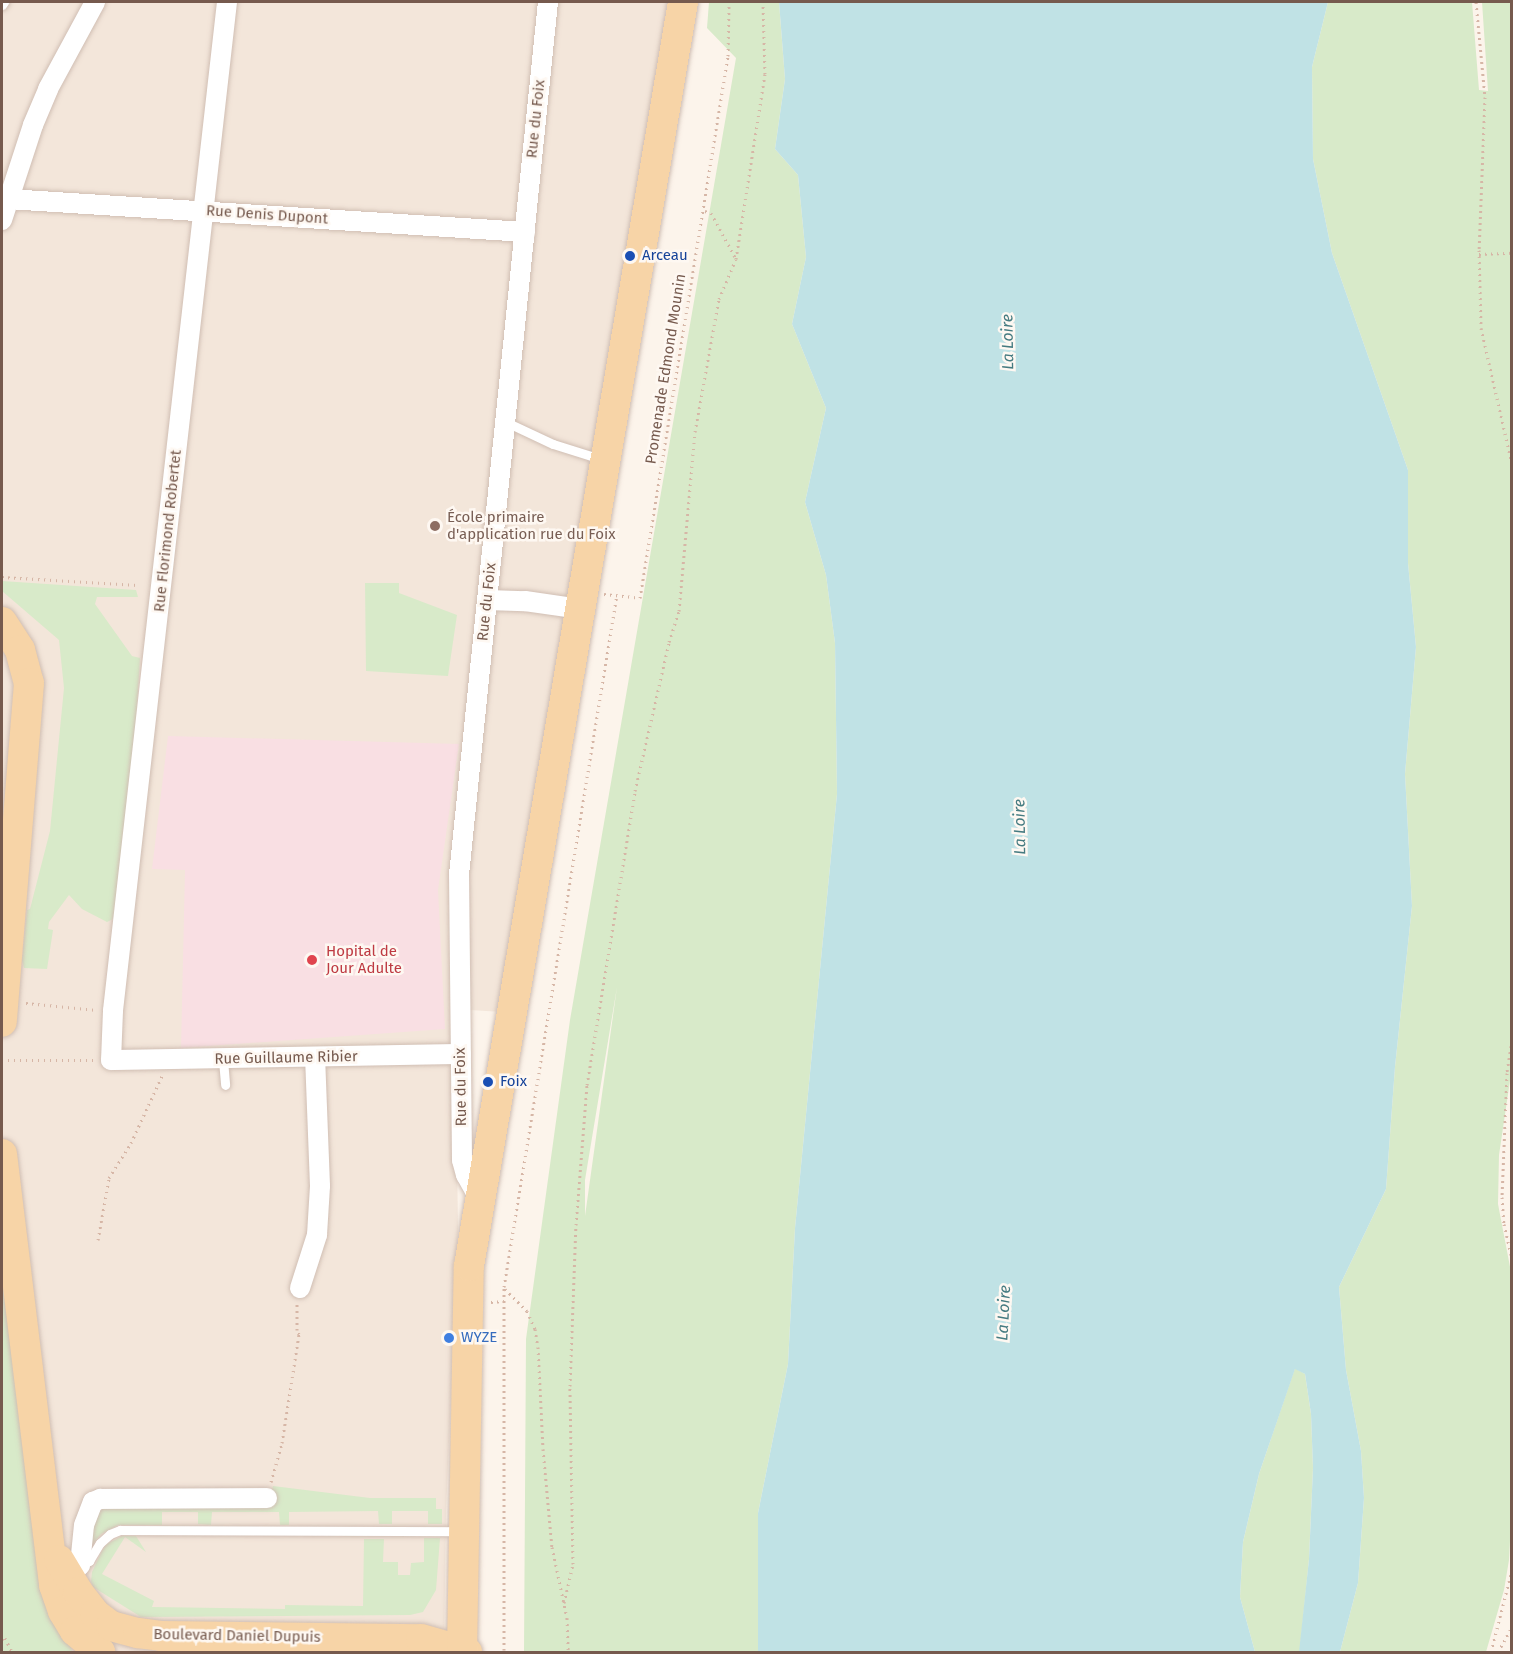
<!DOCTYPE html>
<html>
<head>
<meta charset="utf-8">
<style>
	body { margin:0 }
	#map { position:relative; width:1513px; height:1654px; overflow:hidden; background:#fcf4eb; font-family:"Fira Sans",sans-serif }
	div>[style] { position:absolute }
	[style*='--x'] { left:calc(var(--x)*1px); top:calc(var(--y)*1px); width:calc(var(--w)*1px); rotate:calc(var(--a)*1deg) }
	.residential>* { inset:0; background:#f3e6da }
	.medical>* { inset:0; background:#f9dfe3 }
	.green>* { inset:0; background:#d8eac9 }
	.water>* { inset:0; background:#c0e2e5 }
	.path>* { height:3px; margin-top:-1.5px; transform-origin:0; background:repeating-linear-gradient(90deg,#d6b6a6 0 1.5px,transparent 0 6px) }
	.roads { filter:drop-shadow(0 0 2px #d0beb3) drop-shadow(0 0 2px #d0beb3) }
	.lane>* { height:9px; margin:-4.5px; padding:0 4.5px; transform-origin:4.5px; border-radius:4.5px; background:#fff }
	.street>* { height:20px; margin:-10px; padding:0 10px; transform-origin:10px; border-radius:10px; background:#fff }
	.primary>* { height:30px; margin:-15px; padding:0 15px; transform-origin:15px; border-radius:15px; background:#f7d4a7 }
	.dots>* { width:16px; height:16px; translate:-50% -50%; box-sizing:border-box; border:3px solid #fef8f2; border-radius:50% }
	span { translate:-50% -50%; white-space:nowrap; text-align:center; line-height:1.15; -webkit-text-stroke:5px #fef8f2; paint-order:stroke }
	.street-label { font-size:15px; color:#765a4e }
	.transit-label { font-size:15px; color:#164399 }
	.left { translate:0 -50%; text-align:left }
	.education-label { font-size:15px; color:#785e54 }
	.health-label { font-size:15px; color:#be3a42 }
	.shop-label { font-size:15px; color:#366cbe }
	.water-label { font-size:16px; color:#457b81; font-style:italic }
	.frame { position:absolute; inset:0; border:3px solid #765a4e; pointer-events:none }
</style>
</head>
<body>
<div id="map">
	<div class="residential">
		<i style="clip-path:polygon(2px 2px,668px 2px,502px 1012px,455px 1009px,458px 1229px,446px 1512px,444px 1652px,2px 1652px)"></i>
	</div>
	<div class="medical">
		<i style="clip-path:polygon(168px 736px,459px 744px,438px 890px,445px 1029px,181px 1048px,185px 870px,152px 869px)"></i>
	</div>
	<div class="green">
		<i style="clip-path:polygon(evenodd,709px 2px,779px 2px,785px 79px,775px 149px,798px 175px,806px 257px,792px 324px,826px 408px,805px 502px,826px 575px,835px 643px,837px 794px,795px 1228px,788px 1364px,758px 1513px,758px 1652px,524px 1652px,526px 1339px,570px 1020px,736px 58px,707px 28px,709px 2px,617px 987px,585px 1216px,585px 1180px,617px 987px)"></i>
		<i style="clip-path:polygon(1328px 2px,1472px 2px,1479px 90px,1488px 91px,1482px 2px,1510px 2px,1512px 9px,1512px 1067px,1499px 1155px,1498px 1204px,1511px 1272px,1512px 1502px,1509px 1560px,1504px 1590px,1486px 1652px,1340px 1652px,1358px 1583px,1364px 1498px,1361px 1451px,1346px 1370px,1339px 1287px,1386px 1189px,1395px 1067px,1412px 906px,1405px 774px,1416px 647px,1408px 563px,1408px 470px,1332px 253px,1313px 159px,1312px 67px)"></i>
		<i style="clip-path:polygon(2px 581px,136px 590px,138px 597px,97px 597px,95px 604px,132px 656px,140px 658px,135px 741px,118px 909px,113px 919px,107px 922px,82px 909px,69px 895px,49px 922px,48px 929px,53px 930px,47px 969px,24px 968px,22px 960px,27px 910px,30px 909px,50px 831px,64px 688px,59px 640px,2px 591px)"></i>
		<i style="clip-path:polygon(365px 583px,399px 583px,399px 593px,457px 615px,448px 676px,366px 671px)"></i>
		<i style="clip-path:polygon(2px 1278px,11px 1335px,72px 1652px,2px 1652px)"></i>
		<i style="clip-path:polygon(1295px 1368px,1305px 1374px,1311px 1414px,1313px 1468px,1309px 1559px,1300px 1649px,1299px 1652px,1255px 1652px,1240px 1597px,1243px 1542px,1259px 1474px)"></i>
		<i style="clip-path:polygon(273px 1486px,370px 1498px,436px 1498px,436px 1509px,442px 1509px,442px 1524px,428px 1524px,428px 1511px,392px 1511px,392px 1524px,379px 1524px,378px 1511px,289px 1512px,289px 1525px,280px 1525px,279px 1512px,212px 1512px,211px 1525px,198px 1524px,198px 1512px,162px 1512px,162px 1525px,118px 1525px,101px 1534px,87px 1551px,86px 1537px,100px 1506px,269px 1501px)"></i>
		<i style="clip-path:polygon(122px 1536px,136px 1536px,146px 1552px,125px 1537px,102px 1574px,154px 1601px,152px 1607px,285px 1609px,285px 1605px,363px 1606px,364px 1539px,384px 1539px,383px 1562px,398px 1562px,398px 1575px,410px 1575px,411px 1563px,424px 1562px,424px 1538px,440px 1538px,436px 1590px,423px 1612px,410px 1615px,141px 1617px,93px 1587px,91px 1581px,92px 1572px,102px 1551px,107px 1544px)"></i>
	</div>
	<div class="water">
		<i style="clip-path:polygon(779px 2px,1328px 2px,1312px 67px,1313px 159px,1332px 253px,1408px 470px,1408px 563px,1416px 647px,1405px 774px,1412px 906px,1395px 1067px,1386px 1189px,1339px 1287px,1346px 1370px,1361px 1451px,1364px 1498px,1358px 1583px,1340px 1652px,1299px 1652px,1309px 1559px,1313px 1468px,1311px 1414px,1305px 1374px,1295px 1369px,1259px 1474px,1243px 1542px,1240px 1597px,1255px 1652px,758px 1652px,758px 1513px,788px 1364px,795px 1228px,837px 794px,835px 643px,826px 575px,805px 502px,826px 408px,792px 324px,806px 257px,798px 175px,775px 149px,785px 79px)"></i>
	</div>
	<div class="path">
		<i style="--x:1476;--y:2;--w:95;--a:84.6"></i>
		<i style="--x:1485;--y:97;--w:153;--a:92.2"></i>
		<i style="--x:1479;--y:250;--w:78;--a:88.5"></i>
		<i style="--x:1481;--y:328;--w:140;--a:77.2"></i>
		<i style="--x:705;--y:211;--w:6;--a:18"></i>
		<i style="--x:711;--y:213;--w:50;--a:61.4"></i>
		<i style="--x:1479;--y:254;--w:33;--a:-2"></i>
		<i style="--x:2;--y:577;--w:136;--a:3.4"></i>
		<i style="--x:604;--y:594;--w:36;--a:6"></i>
		<i style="--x:640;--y:598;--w:549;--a:-80.78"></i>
		<i style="--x:728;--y:56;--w:54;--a:-88.9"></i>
		<i style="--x:26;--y:1003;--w:71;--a:5.6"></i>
		<i style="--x:1512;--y:1040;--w:33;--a:99"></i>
		<i style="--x:1507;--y:1073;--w:124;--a:92.3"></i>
		<i style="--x:1502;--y:1197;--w:27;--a:86"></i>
		<i style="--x:1504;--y:1224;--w:35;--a:77"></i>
		<i style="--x:2;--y:1060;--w:94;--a:0"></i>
		<i style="--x:98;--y:1240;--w:63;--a:-79.9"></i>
		<i style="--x:109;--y:1178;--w:41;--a:-57.8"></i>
		<i style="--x:131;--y:1143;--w:74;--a:-65.2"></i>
		<i style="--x:505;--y:1289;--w:31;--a:45"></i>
		<i style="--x:527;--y:1311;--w:20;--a:66"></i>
		<i style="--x:535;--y:1329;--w:18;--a:81"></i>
		<i style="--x:538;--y:1347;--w:102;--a:87.2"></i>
		<i style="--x:543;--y:1449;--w:98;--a:84.8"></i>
		<i style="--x:552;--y:1547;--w:73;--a:78.1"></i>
		<i style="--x:567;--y:1618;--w:34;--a:88"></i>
		<i style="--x:491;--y:1302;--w:13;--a:-4"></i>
		<i style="--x:271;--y:1482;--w:41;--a:-74.2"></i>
		<i style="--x:282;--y:1443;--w:110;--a:-81.1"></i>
		<i style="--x:299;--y:1334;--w:4;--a:-117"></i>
		<i style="--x:297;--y:1330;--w:27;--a:-90"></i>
		<i style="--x:564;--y:1603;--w:40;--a:-77"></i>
		<i style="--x:573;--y:1564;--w:178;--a:-91"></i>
		<i style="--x:570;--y:1386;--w:161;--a:-87.9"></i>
		<i style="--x:576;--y:1225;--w:140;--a:-85.5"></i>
		<i style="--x:587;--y:1085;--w:298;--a:-80.7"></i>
		<i style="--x:635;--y:791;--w:153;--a:-77.1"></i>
		<i style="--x:669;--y:642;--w:33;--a:-72"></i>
		<i style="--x:679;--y:611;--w:180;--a:-84.9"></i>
		<i style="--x:695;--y:432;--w:135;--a:-79.8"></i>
		<i style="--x:719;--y:299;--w:43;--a:-67"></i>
		<i style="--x:736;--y:259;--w:187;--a:-81.1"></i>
		<i style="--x:765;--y:74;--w:72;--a:-91.6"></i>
		<i style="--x:2;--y:1639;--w:3;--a:-18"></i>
		<i style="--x:5;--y:1638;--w:16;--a:63"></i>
		<i style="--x:504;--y:1650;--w:363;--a:-90"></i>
		<i style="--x:504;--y:1287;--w:702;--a:-80.74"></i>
		<i style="--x:1491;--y:1652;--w:85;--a:-75.6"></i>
		<i style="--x:1498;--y:1652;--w:29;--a:-61"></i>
	</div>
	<div class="roads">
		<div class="lane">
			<i style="--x:2;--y:5;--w:4;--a:-56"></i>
			<i style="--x:506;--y:422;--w:52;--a:25.1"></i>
			<i style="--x:553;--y:444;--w:50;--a:17.4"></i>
			<i style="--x:223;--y:1060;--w:25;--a:85"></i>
			<i style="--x:82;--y:1564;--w:8;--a:-23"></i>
			<i style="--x:89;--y:1561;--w:21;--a:-59"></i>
			<i style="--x:100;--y:1543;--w:13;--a:-42"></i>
			<i style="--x:110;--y:1534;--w:11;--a:-22"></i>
			<i style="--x:120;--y:1530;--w:342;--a:0.2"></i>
		</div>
		<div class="street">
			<i style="--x:227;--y:2;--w:1015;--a:96.45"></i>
			<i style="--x:113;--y:1011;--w:49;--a:92.3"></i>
			<i style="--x:111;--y:1060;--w:350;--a:-1"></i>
			<i style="--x:8;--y:199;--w:518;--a:3.65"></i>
			<i style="--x:2;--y:220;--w:100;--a:-71.9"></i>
			<i style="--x:33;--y:125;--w:39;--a:-67"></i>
			<i style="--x:48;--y:89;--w:99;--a:-61.6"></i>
			<i style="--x:487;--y:600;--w:38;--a:2"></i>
			<i style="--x:525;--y:601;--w:57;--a:8.1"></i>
			<i style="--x:480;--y:1200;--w:29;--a:-119"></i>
			<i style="--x:466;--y:1175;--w:16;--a:-105"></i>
			<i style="--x:462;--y:1160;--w:285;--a:-90.6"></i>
			<i style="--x:459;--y:875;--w:878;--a:-84.18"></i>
			<i style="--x:300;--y:1288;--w:56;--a:-72.2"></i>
			<i style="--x:317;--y:1235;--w:49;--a:-86.5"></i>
			<i style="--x:320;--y:1186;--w:128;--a:-92.2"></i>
			<i style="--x:59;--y:1582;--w:11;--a:-27"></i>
			<i style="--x:69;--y:1577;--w:16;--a:-47"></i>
			<i style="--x:80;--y:1565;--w:40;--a:-84.3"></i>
			<i style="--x:84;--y:1525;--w:25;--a:-69"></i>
			<i style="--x:93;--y:1502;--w:8;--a:-23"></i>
			<i style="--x:100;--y:1499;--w:167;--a:-0.3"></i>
		</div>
		<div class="primary">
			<i style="--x:2;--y:622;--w:33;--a:57"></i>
			<i style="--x:20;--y:650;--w:34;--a:75"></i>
			<i style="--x:29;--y:683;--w:340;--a:94.6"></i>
			<i style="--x:2;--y:1154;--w:434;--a:83.1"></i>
			<i style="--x:54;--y:1585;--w:28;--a:71"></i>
			<i style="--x:63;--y:1611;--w:23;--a:59"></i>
			<i style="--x:75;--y:1631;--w:33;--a:40"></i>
			<i style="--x:59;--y:1560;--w:37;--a:59"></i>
			<i style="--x:78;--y:1592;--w:28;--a:52"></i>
			<i style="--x:95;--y:1614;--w:20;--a:37"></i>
			<i style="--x:111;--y:1626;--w:28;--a:15"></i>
			<i style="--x:138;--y:1633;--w:23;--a:7"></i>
			<i style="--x:161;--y:1636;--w:260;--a:0.7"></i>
			<i style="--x:421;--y:1639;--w:48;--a:15.8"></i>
			<i style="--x:462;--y:1652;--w:386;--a:-89"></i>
			<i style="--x:469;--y:1266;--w:1282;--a:-80.39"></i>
		</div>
	</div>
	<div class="dots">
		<i style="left:630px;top:256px;background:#1a4fb4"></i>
		<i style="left:435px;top:526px;background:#8d6e63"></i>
		<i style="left:312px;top:960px;background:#e0444e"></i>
		<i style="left:488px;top:1082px;background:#1a4fb4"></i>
		<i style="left:449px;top:1338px;background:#3f7fe0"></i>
	</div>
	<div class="street-label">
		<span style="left:536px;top:119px;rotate:-84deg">Rue du Foix</span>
		<span style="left:267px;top:215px;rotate:4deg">Rue Denis Dupont</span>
		<span style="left:666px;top:369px;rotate:-81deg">Promenade Edmond Mounin</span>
		<span style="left:168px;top:531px;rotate:-84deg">Rue Florimond Robertet</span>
		<span style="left:487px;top:602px;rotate:-84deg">Rue du Foix</span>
		<span style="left:286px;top:1058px;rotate:-1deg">Rue Guillaume Ribier</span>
		<span style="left:461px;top:1087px;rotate:-91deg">Rue du Foix</span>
		<span style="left:237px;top:1636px;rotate:1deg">Boulevard Daniel Dupuis</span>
	</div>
	<div class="transit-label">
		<span class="left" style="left:642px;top:256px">Arceau</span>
		<span class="left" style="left:500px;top:1082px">Foix</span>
	</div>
	<div class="education-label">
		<span class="left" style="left:447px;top:526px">École primaire<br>d'application rue du Foix</span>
	</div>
	<div class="health-label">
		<span class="left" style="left:326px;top:960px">Hopital de<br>Jour Adulte</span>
	</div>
	<div class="shop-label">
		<span class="left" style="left:461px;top:1338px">WYZE</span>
	</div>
	<div class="water-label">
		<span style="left:1008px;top:342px;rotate:-91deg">La Loire</span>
		<span style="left:1020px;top:827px;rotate:-91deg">La Loire</span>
		<span style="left:1004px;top:1313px;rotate:-87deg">La Loire</span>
	</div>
	<div class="frame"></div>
</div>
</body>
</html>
